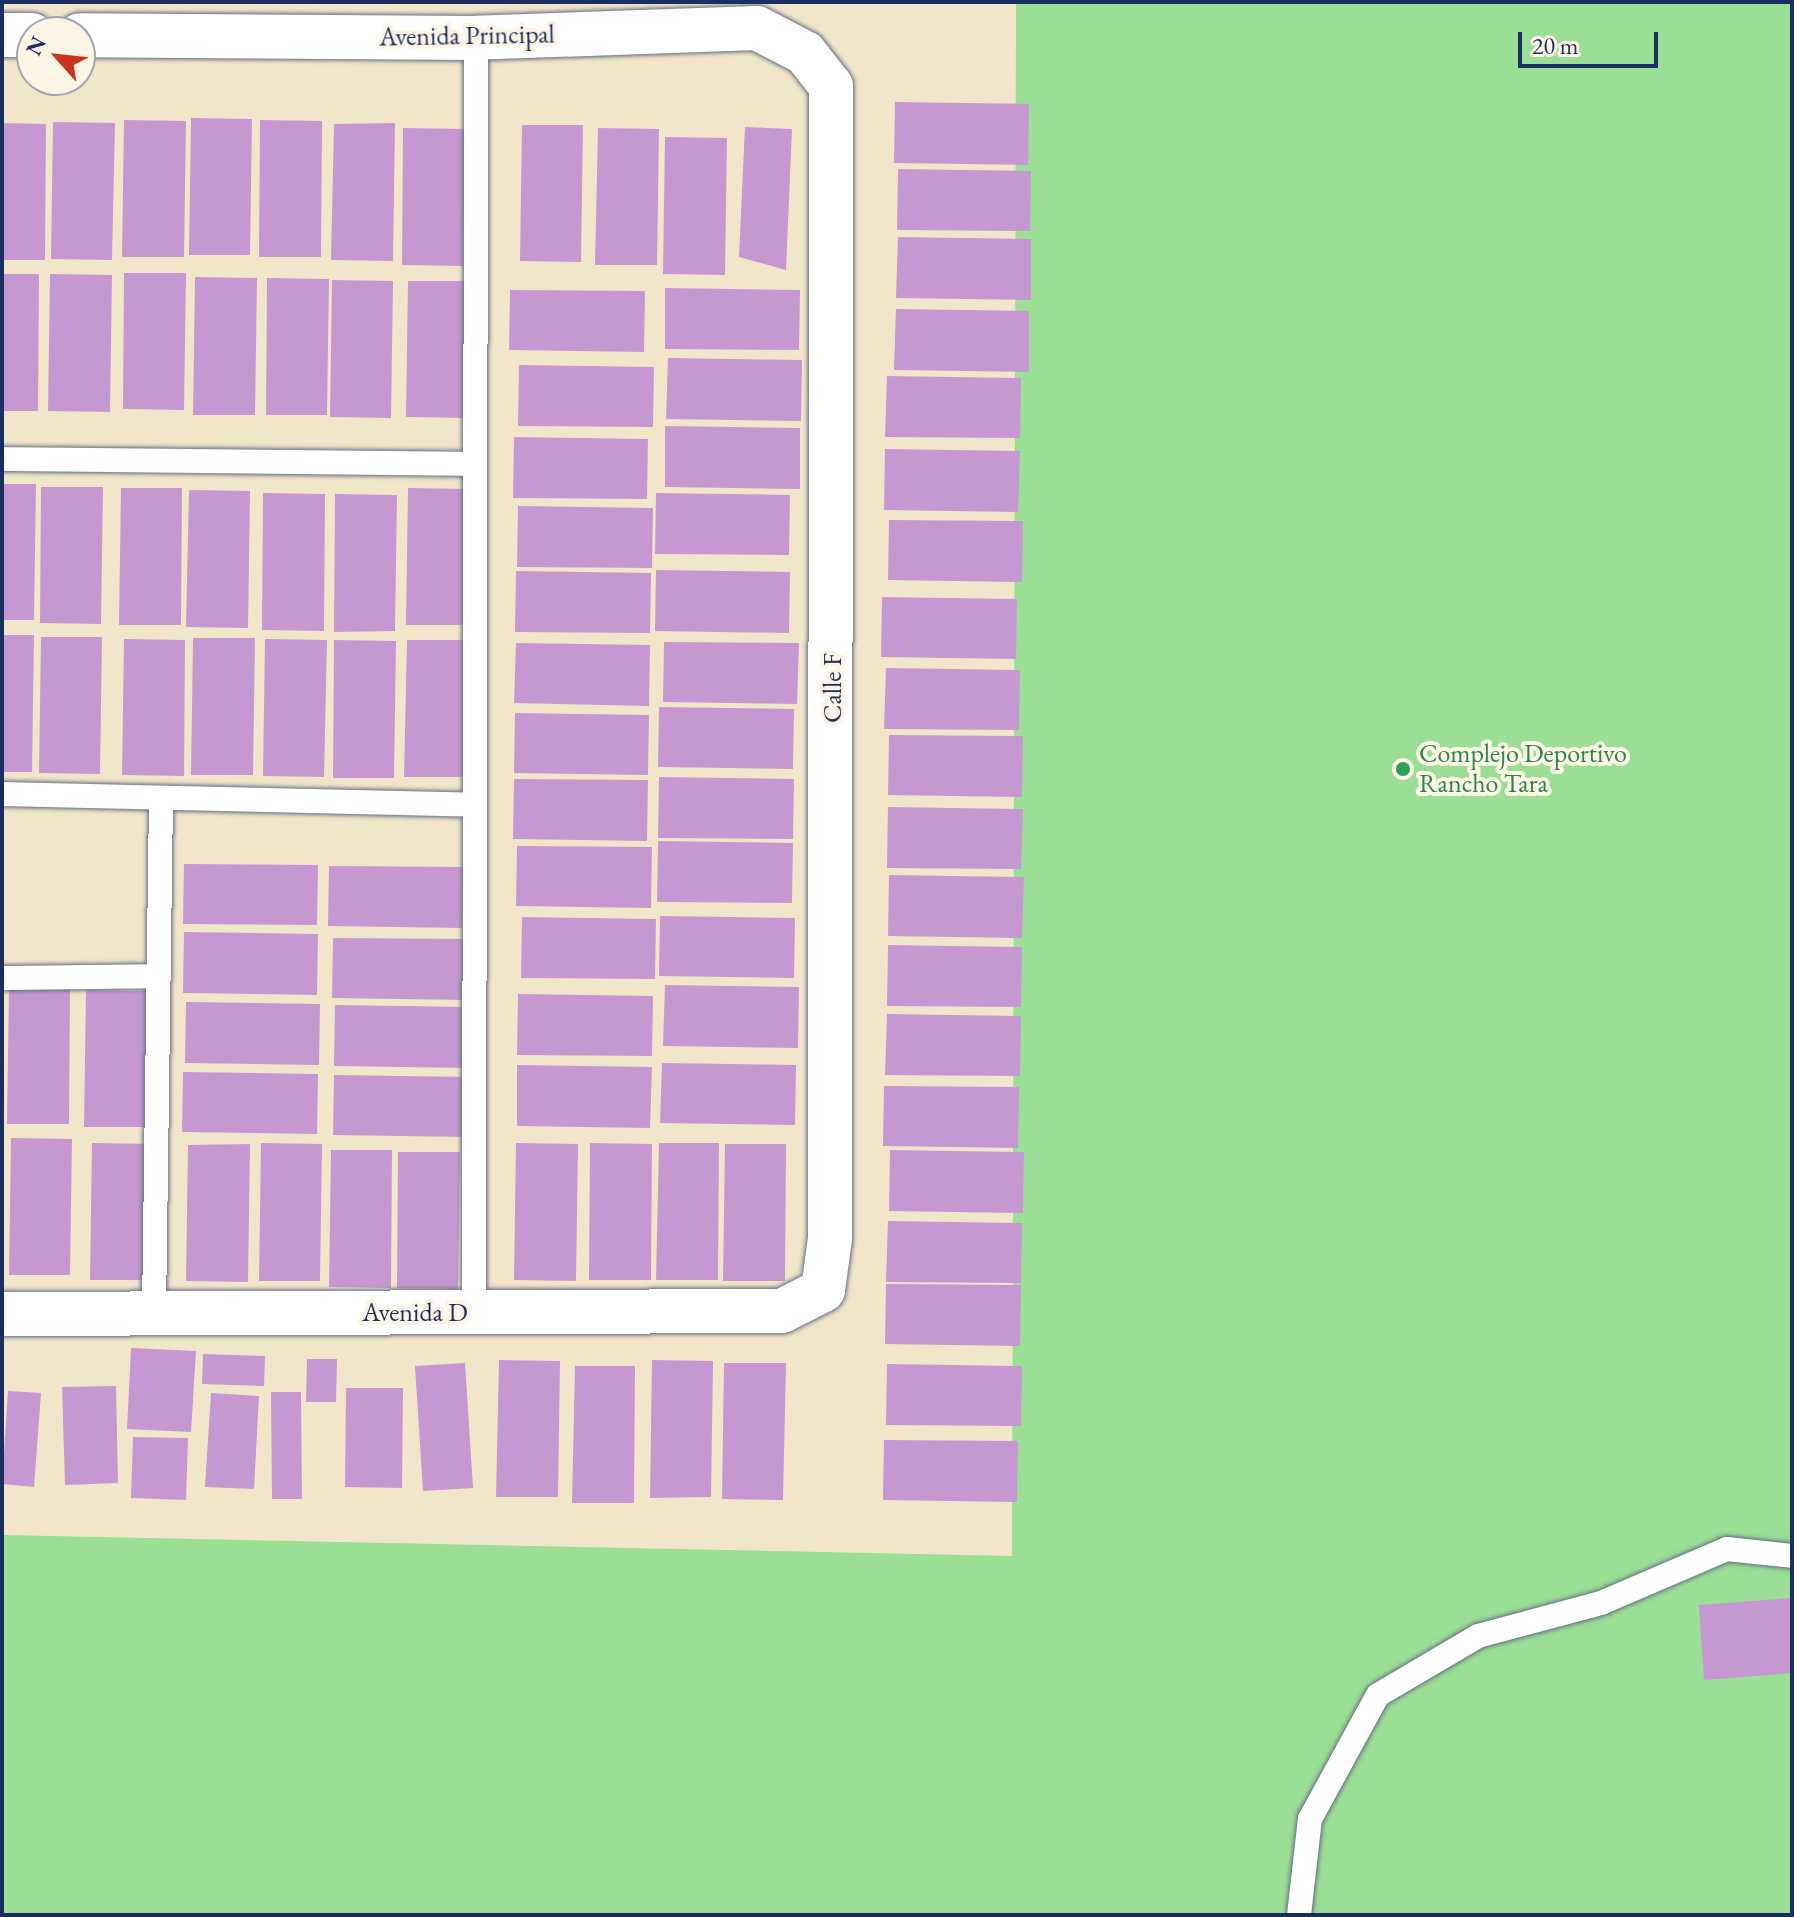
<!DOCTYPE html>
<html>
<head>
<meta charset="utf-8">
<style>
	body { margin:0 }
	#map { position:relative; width:1794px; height:1917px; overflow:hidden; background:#f2e6ca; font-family:"EB Garamond",serif }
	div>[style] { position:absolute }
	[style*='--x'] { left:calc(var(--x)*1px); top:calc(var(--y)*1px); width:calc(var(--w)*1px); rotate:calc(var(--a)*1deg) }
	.green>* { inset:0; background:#9bde95 }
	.building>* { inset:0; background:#c698d1 }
	.roads { filter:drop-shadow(0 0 2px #666f84) drop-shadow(0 0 2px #666f84) }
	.service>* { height:24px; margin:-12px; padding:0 12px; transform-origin:12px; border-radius:12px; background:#fff }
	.minor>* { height:44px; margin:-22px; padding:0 22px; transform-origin:22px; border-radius:22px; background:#fff }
	.dots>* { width:22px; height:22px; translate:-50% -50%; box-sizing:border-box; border:4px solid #fcf5e5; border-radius:50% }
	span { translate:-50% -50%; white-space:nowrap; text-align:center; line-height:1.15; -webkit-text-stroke:8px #fcf5e5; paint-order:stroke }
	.street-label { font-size:26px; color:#1b2f5e }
	.leisure-label { font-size:26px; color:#27864d }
	.left { translate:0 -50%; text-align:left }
	.frame { position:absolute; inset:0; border:4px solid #1b2f5e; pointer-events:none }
	.north { position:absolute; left:16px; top:16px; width:80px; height:80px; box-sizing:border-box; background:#fcf5e5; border:2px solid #a2a6af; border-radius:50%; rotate:297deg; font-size:22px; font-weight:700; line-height:32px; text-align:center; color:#1b2f5e }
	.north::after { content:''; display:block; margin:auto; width:28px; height:36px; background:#c8321e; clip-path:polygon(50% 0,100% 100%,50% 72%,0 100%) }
	.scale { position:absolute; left:1518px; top:32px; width:140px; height:36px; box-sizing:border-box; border:4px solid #1b2f5e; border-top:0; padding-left:10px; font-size:24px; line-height:28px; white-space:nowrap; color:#1b2f5e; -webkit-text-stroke:6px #fcf5e5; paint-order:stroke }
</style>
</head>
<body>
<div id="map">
	<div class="green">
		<i style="clip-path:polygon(1016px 2px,1792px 2px,1792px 1915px,2px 1915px,2px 1535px,1012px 1556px)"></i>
	</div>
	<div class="building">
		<i style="clip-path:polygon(895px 102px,1029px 104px,1028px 165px,894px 163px)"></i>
		<i style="clip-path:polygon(191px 118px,252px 119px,250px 255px,189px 255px)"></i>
		<i style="clip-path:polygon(124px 120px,186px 121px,184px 257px,122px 257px)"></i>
		<i style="clip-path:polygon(260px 120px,322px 121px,321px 257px,259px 257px)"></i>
		<i style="clip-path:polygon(53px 122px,115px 123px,112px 260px,51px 259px)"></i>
		<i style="clip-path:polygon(2px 123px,46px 124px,45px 260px,2px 260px)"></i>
		<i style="clip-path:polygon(395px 123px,393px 261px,331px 260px,334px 124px)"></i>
		<i style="clip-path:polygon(522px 125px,583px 125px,581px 262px,520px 261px)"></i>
		<i style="clip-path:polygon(745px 127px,792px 129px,786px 270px,739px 257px)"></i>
		<i style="clip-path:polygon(403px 128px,465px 129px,463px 266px,402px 265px)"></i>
		<i style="clip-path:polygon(598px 128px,659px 129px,657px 265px,595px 265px)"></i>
		<i style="clip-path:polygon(665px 137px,727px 138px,725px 275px,663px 274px)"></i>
		<i style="clip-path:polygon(898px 169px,1031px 171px,1030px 231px,897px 230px)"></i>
		<i style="clip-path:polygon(898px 237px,1031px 239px,1031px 300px,896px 298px)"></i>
		<i style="clip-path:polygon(124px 273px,186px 273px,184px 410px,123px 409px)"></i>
		<i style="clip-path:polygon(2px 274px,39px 274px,38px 411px,2px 411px)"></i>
		<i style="clip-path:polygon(50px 274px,112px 275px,110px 412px,48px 411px)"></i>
		<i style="clip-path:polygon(195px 277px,257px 278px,255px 415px,193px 415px)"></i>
		<i style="clip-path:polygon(267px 278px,329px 279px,327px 415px,266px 415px)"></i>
		<i style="clip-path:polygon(332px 280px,393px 281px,391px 418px,330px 417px)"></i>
		<i style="clip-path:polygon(408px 281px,469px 281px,468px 418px,406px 417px)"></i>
		<i style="clip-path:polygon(665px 288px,800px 290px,799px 350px,665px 349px)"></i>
		<i style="clip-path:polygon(510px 290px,645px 291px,644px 352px,509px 350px)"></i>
		<i style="clip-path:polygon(896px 309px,1029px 311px,1029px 372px,894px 370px)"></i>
		<i style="clip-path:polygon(668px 358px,802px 360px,801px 421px,666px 419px)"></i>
		<i style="clip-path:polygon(519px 365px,654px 367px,653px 427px,518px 426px)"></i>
		<i style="clip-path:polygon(887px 376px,1021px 378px,1020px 438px,885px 437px)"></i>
		<i style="clip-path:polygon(665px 426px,800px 428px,800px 489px,665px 487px)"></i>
		<i style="clip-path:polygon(514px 437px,648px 439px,647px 499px,513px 498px)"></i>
		<i style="clip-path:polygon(885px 449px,1020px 451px,1018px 512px,884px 510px)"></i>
		<i style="clip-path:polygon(2px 484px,36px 484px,34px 620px,2px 620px)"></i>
		<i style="clip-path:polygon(41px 487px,103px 487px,101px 624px,40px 623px)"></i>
		<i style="clip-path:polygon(121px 488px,182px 488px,181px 625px,119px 625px)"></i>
		<i style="clip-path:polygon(408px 488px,469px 489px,467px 625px,406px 625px)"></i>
		<i style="clip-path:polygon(189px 490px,250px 491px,248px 628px,186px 627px)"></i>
		<i style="clip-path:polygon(263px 493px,325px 494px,324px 631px,262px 630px)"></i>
		<i style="clip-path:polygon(656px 493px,790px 495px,789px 555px,655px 554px)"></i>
		<i style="clip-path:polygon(335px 494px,397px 495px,395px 631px,334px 632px)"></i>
		<i style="clip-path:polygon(518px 506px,653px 508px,652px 568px,517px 567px)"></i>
		<i style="clip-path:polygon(889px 520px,1023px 521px,1022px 582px,888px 580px)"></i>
		<i style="clip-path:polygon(656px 570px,790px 572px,789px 633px,655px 631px)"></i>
		<i style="clip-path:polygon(516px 571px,651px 573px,650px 633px,515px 632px)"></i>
		<i style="clip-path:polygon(882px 597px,1017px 599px,1016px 659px,881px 657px)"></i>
		<i style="clip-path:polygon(2px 635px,34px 635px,32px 772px,2px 772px)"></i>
		<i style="clip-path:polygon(41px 637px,102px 637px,100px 774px,39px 773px)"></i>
		<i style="clip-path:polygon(193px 638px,255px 638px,253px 775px,191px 775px)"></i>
		<i style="clip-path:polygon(124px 639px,185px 640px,184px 776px,122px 775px)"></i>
		<i style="clip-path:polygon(265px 639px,327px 640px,324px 777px,263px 776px)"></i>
		<i style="clip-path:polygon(334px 640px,396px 641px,394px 778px,333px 778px)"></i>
		<i style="clip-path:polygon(407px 640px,468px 640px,466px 777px,404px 777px)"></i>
		<i style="clip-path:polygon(664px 642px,799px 643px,797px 704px,663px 702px)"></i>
		<i style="clip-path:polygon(516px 643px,650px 645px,649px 706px,514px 703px)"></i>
		<i style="clip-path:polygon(886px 668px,1020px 670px,1019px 730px,884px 729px)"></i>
		<i style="clip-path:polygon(659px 707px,794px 709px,793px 769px,658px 767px)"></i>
		<i style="clip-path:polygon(515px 713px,649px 715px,648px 775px,514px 773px)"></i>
		<i style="clip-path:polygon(889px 735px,1023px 736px,1022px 797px,888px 795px)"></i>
		<i style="clip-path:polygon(659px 777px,794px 779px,793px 839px,658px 838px)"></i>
		<i style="clip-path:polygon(514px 779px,648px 780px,647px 841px,513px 839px)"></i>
		<i style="clip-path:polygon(888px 807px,1023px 809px,1021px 869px,887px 868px)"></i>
		<i style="clip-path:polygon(658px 841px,793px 843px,792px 903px,657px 902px)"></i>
		<i style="clip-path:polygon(517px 846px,652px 847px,651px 908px,516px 906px)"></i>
		<i style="clip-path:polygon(184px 864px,318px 865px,317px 925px,183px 924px)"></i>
		<i style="clip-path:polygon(329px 866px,463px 867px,462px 928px,328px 926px)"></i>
		<i style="clip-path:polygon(889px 875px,1024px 877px,1022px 938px,888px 936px)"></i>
		<i style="clip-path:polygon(660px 916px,795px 918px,794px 978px,659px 976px)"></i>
		<i style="clip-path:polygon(522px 917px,656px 919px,655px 979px,521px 978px)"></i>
		<i style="clip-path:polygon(184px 932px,318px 934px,317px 995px,183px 993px)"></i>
		<i style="clip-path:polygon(333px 938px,467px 939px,466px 1000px,332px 998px)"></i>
		<i style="clip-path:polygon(888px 945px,1022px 947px,1021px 1007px,887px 1006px)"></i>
		<i style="clip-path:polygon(665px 985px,799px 987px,798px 1048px,663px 1046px)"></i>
		<i style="clip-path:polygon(9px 987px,70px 988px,69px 1124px,7px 1124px)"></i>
		<i style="clip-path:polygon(86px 990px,148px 991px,146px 1127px,84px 1127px)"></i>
		<i style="clip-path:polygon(518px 994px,653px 996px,652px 1056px,517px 1055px)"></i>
		<i style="clip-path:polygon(186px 1002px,320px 1004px,319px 1065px,185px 1063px)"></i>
		<i style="clip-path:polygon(335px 1005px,470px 1007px,469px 1068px,334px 1066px)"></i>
		<i style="clip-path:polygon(887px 1014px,1021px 1016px,1020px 1076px,885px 1075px)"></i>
		<i style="clip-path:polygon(662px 1063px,796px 1065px,795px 1125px,660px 1123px)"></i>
		<i style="clip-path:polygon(517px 1065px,652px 1067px,650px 1128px,517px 1126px)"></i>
		<i style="clip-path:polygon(183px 1072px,318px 1074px,317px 1134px,182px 1132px)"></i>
		<i style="clip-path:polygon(334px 1075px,469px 1077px,468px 1137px,333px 1135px)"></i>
		<i style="clip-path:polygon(884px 1086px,1019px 1087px,1018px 1148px,883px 1146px)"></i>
		<i style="clip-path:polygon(11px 1138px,72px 1139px,70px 1275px,9px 1275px)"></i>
		<i style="clip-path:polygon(92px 1143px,153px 1144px,152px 1280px,90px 1280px)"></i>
		<i style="clip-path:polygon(261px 1143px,322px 1144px,320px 1281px,259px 1281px)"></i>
		<i style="clip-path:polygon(516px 1143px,578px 1144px,576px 1281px,514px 1280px)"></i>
		<i style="clip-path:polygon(590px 1143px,652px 1144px,651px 1280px,589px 1280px)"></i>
		<i style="clip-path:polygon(659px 1143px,719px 1143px,718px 1280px,656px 1280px)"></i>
		<i style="clip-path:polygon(250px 1144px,248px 1282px,186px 1281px,188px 1145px)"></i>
		<i style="clip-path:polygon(725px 1144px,786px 1144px,785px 1281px,723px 1281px)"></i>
		<i style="clip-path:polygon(331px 1150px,392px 1150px,391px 1288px,329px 1287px)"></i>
		<i style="clip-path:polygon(890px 1150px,1024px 1152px,1023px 1213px,889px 1211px)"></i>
		<i style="clip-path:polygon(398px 1152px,460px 1152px,458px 1289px,397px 1288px)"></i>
		<i style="clip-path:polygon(888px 1221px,1022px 1223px,1021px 1283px,886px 1282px)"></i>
		<i style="clip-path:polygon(886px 1284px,1021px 1285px,1020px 1346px,885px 1344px)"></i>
		<i style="clip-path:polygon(131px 1348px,196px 1351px,191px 1432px,127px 1429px)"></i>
		<i style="clip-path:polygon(203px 1354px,265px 1356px,264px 1386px,202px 1384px)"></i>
		<i style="clip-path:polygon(307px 1359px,337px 1359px,336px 1402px,306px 1402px)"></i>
		<i style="clip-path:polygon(499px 1360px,560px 1361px,558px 1497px,496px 1497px)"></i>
		<i style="clip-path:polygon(652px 1360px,713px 1361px,711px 1497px,650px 1498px)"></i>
		<i style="clip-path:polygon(465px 1363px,473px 1488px,423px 1491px,415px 1366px)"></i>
		<i style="clip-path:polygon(724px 1363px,786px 1363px,783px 1500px,722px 1499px)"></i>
		<i style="clip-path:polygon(887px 1364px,1022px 1366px,1021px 1426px,886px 1425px)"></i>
		<i style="clip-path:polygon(575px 1366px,635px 1366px,634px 1503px,572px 1503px)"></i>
		<i style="clip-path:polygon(116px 1386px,118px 1483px,65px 1485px,62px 1387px)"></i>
		<i style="clip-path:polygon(346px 1388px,403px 1388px,402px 1488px,345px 1487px)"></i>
		<i style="clip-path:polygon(8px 1391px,41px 1393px,34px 1487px,2px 1484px)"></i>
		<i style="clip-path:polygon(271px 1392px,301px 1392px,302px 1499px,272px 1499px)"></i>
		<i style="clip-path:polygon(211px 1393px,259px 1396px,254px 1489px,205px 1487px)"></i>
		<i style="clip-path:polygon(133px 1437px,188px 1438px,186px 1500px,131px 1498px)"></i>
		<i style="clip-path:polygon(884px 1440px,1018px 1441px,1017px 1502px,883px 1500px)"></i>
		<i style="clip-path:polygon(1792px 1598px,1792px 1673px,1704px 1680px,1699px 1605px)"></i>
	</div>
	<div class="roads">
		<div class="service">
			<i style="--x:2;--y:459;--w:473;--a:0.6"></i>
			<i style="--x:2;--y:794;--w:473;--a:1.3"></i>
			<i style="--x:2;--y:978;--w:157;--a:-0.7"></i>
			<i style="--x:474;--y:1312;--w:1274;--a:-89.91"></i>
			<i style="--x:154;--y:1313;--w:515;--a:-89.22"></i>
			<i style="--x:1299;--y:1915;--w:97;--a:-83.5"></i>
			<i style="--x:1310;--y:1819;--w:141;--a:-61.3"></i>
			<i style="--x:1378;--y:1695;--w:116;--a:-30.5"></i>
			<i style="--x:1478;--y:1636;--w:127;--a:-15"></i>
			<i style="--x:1601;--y:1603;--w:137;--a:-23.2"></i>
			<i style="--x:1727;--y:1549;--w:65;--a:6.1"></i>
		</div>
		<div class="minor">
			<i style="--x:2;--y:35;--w:30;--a:0"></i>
			<i style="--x:2;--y:1314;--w:780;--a:-0.22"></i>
			<i style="--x:782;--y:1311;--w:46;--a:-27.1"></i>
			<i style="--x:823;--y:1290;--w:52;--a:-82.3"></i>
			<i style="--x:830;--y:1238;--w:1152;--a:-89.95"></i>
			<i style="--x:831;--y:86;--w:42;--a:-128.2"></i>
			<i style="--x:805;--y:53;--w:54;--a:-152.5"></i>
			<i style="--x:757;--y:28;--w:281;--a:178"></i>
			<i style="--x:476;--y:38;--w:396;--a:-179.6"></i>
		</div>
	</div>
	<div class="dots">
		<i style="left:1403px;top:769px;background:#2e9e5b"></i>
	</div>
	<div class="street-label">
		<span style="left:467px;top:36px;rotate:-1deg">Avenida Principal</span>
		<span style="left:833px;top:688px;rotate:-90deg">Calle F</span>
		<span style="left:415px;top:1313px">Avenida D</span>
	</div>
	<div class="leisure-label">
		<span class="left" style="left:1419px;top:769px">Complejo Deportivo<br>Rancho Tara</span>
	</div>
	<div class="frame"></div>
	<div class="north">N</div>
	<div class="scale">20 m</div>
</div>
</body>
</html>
